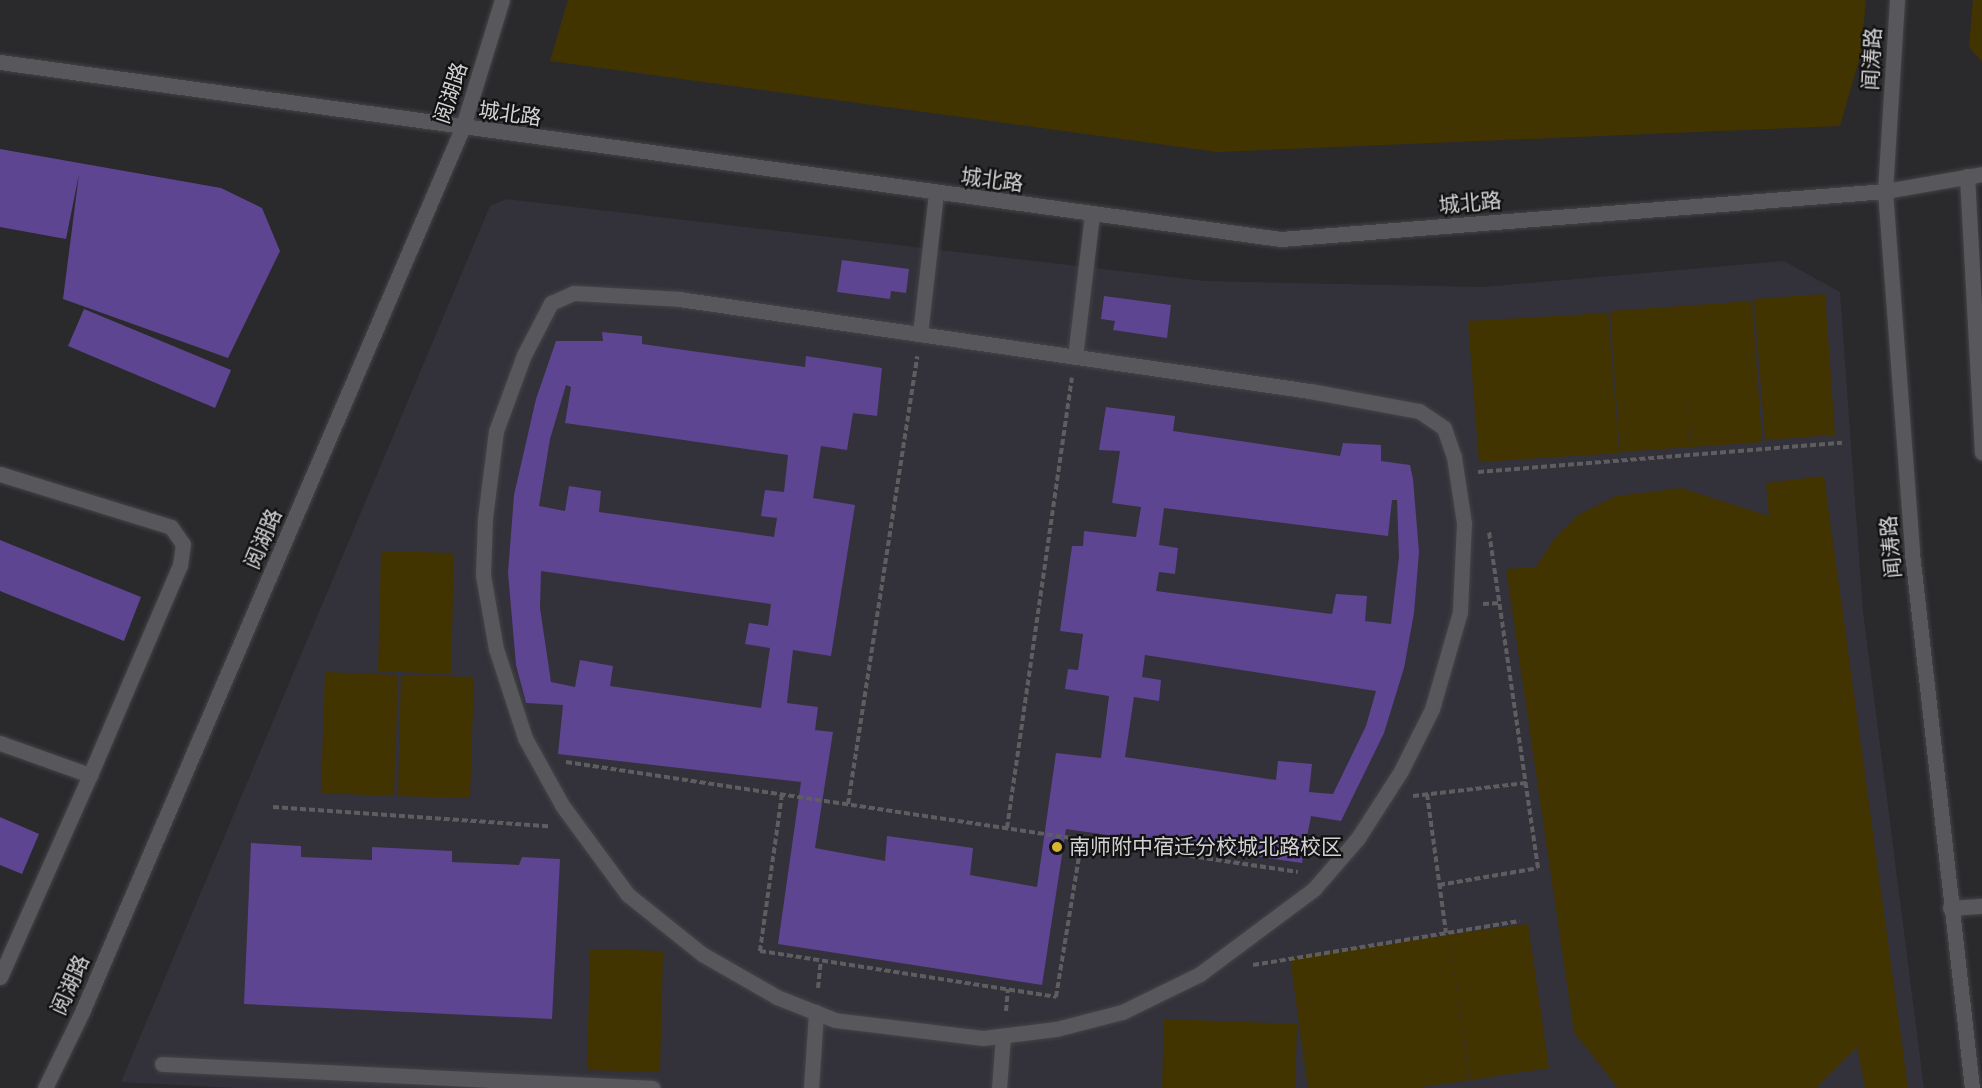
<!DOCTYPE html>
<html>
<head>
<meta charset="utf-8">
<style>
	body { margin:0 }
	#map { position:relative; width:1982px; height:1088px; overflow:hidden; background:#2a292c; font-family:"Libre Baskerville","Noto Sans SC",serif }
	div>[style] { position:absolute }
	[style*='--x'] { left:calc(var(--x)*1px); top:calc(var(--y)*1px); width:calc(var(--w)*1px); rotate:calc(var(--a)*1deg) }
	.built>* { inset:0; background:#33313a }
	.green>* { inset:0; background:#423400 }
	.building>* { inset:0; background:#5d4592 }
	.path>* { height:4px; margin-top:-2px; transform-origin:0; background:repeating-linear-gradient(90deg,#5e5d60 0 6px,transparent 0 9px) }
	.roads { filter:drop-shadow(0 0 2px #444447) drop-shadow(0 0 2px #444447) }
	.lane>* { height:15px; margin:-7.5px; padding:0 7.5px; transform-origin:7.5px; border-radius:7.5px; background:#58575b }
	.secondary>* { height:15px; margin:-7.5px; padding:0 7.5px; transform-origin:7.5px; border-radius:7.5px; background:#58575b }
	.dots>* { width:16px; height:16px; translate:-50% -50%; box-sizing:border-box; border:3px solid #121213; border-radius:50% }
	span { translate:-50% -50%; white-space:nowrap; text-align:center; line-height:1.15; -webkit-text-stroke:4.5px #121213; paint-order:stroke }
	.street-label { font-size:21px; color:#d2d2d4 }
	.poi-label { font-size:21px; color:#d2d2d4 }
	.left { translate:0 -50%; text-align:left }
</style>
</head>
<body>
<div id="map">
	<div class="built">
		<i style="clip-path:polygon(506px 199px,1205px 281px,1483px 287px,1784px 261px,1840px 292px,1863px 611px,1924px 1088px,236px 1088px,121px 1082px,490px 206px)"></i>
	</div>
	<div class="green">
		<i style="clip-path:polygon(568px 0,1866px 0,1861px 53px,1840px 126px,1217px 152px,550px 61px)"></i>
		<i style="clip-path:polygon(1973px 0,1982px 0,1982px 62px,1969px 47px)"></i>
		<i style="clip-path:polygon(1825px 294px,1835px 435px,1765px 440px,1754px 299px)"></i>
		<i style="clip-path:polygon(1752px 301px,1762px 442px,1692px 447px,1688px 401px,1691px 447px,1620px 452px,1610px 311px)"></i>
		<i style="clip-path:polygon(1608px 313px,1619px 453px,1479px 462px,1468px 321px)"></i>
		<i style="clip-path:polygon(1824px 476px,1908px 1088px,1865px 1088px,1857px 1047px,1816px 1088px,1618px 1088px,1574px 1032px,1506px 569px,1536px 567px,1555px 538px,1578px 515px,1616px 496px,1681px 488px,1769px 516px,1766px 483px)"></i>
		<i style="clip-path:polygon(381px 551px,454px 553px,451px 674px,378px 671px)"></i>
		<i style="clip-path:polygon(325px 672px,398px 675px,394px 796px,321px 793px)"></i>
		<i style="clip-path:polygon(401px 675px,474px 677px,470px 798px,398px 796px)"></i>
		<i style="clip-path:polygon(1528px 924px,1549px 1068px,1470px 1080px,1449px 934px)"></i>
		<i style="clip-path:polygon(1449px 935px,1469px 1080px,1416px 1088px,1308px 1088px,1290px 958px)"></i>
		<i style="clip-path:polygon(590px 949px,663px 951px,660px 1072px,587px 1070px)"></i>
		<i style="clip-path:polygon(1164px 1019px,1297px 1024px,1295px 1088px,1162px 1088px)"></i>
	</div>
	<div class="building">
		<i style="clip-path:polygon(0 149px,221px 188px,262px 208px,280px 251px,228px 358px,63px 299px,79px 174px,66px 239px,0 227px)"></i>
		<i style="clip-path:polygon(842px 260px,909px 269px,906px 293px,891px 291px,890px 299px,837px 292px)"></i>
		<i style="clip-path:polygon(1104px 296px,1171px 305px,1167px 338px,1113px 330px,1115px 321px,1101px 319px)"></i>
		<i style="clip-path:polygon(84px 309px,231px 370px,215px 408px,68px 346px)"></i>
		<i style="clip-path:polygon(evenodd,602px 332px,642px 336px,642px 344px,805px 367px,806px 356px,882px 368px,877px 416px,853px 413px,847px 450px,821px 446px,813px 498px,855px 505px,831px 656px,793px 650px,787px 703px,818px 707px,815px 730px,833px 732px,815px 848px,885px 861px,887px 836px,973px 848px,970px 875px,1037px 887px,1056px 753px,1101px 758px,1109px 696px,1065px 689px,1068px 669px,1078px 670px,1083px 634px,1060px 631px,1072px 546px,1083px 546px,1084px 531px,1136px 537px,1141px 507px,1112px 503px,1120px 451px,1099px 450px,1106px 407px,1175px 416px,1173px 431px,1340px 456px,1343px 443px,1381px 445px,1381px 461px,1410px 465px,1413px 479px,1419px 552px,1414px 613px,1404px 668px,1384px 733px,1341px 821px,1311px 816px,1302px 863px,1066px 829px,1042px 985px,778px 944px,801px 782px,558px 754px,563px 705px,526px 703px,516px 665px,508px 573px,514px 495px,536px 399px,556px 341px,603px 341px,602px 332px,566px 385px,571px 387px,565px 423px,788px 455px,784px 492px,765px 490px,761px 516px,777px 518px,774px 537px,599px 512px,601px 491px,569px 486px,565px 511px,539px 506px,550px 439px,566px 385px,602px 332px,1392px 500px,1397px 500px,1399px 557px,1391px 624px,1365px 621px,1367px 596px,1336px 594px,1332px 614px,1156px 591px,1159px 572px,1175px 574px,1178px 548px,1159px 545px,1164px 508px,1388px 536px,1392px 500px,602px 332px,541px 571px,771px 604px,768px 626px,749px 623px,745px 644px,770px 648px,761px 708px,610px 686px,613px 666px,580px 660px,575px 687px,551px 682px,540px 608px,541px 571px,602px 332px,1145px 655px,1376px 691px,1366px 726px,1333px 794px,1309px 792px,1312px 764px,1278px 761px,1276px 780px,1125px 757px,1134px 697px,1159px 701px,1161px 680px,1142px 677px,1145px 655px)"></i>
		<i style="clip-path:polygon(0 540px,141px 597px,124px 641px,0 591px)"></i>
		<i style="clip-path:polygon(0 817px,39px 834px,22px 874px,0 865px)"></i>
		<i style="clip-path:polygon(251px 843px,301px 846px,301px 857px,372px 860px,372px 847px,452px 851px,452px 862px,519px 865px,522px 857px,560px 859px,552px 1019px,244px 1004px)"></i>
	</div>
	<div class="path">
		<i style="--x:1478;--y:472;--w:365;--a:-4.6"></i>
		<i style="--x:1483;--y:604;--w:17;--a:-3"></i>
		<i style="--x:566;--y:762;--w:740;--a:8.55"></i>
		<i style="--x:782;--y:794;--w:159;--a:98"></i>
		<i style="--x:760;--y:951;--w:300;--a:8.8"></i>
		<i style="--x:1056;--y:997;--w:160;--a:-80.7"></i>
		<i style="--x:1427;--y:794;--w:140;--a:82.2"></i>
		<i style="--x:1413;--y:796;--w:114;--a:-6.6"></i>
		<i style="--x:848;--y:804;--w:453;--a:-81.2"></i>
		<i style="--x:273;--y:807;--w:276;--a:4"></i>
		<i style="--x:1007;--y:828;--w:455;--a:-81.8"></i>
		<i style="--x:1439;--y:885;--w:100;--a:-9.7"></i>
		<i style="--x:1538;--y:868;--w:341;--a:-98.3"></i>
		<i style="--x:1253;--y:965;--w:270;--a:-9.4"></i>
		<i style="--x:818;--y:988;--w:27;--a:-84"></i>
		<i style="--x:1006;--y:1011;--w:22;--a:-85"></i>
	</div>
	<div class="roads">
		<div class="lane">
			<i style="--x:1967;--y:176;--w:277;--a:86.9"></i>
			<i style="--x:573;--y:293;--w:106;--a:3.2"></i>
			<i style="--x:679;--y:299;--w:638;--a:8.3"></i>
			<i style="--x:1310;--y:391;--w:111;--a:10.4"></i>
			<i style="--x:1419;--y:411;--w:30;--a:34"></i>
			<i style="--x:1444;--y:428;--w:31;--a:71"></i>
			<i style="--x:1454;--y:457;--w:67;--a:81.4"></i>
			<i style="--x:1464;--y:523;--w:89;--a:92.6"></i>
			<i style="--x:1460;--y:612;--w:101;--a:106.1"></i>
			<i style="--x:1432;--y:709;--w:69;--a:116.6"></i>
			<i style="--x:1401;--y:771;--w:80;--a:122.7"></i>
			<i style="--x:1358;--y:838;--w:67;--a:130.8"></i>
			<i style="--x:1314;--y:889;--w:142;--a:143.3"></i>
			<i style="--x:1200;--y:974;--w:87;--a:154"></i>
			<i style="--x:1122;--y:1012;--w:68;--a:165.6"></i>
			<i style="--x:1056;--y:1029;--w:74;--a:173"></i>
			<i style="--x:983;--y:1038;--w:149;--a:-173.1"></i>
			<i style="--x:835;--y:1020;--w:62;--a:-158.4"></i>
			<i style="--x:777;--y:997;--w:86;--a:-150.2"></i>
			<i style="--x:702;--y:954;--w:95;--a:-141.4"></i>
			<i style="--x:628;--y:895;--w:112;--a:-126.3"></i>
			<i style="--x:562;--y:805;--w:77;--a:-118.9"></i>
			<i style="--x:525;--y:738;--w:94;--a:-108"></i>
			<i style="--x:496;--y:649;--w:75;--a:-100"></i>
			<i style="--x:483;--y:575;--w:57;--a:-88"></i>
			<i style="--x:485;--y:518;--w:88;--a:-82.8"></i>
			<i style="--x:496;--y:431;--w:81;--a:-69.8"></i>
			<i style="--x:524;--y:355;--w:59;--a:-62.6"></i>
			<i style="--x:551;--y:303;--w:24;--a:-24"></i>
			<i style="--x:920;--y:334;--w:141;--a:-83.5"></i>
			<i style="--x:1075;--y:357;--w:144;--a:-83.2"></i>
			<i style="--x:0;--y:474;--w:179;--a:17.2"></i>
			<i style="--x:171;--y:527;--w:21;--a:55"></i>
			<i style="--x:183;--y:544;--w:21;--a:98"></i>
			<i style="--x:180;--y:565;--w:228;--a:113.2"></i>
			<i style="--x:0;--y:743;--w:96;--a:19.6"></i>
			<i style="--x:90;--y:775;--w:221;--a:114"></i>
			<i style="--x:1950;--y:908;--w:32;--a:-4"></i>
			<i style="--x:162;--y:1064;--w:491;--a:2.8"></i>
			<i style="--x:811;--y:1088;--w:76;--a:-86.2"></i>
			<i style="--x:999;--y:1088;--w:52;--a:-85.6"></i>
		</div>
		<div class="secondary">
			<i style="--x:1897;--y:0;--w:191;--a:93.6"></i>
			<i style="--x:1885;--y:191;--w:363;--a:85.7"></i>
			<i style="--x:1912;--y:553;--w:538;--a:83.6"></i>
			<i style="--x:0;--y:62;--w:1293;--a:7.87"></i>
			<i style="--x:1281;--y:239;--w:606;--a:-4.54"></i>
			<i style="--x:1885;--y:191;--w:98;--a:-9.9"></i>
			<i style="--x:45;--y:1088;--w:85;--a:-64"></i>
			<i style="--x:82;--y:1012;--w:961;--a:-66.72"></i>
			<i style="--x:462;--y:129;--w:135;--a:-72.8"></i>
		</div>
	</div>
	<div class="dots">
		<i style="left:1057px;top:847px;background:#d8b434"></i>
	</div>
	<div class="street-label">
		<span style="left:1872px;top:59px;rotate:-87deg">闻涛路</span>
		<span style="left:451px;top:93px;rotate:-72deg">阅湖路</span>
		<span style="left:510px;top:114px;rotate:8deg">城北路</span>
		<span style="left:992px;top:180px;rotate:7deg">城北路</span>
		<span style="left:1470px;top:203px;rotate:-5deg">城北路</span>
		<span style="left:263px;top:539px;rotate:-67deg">阅湖路</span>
		<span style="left:1891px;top:547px;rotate:-95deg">闻涛路</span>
		<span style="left:70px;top:985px;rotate:-66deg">阅湖路</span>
	</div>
	<div class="poi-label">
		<span class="left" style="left:1069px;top:847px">南师附中宿迁分校城北路校区</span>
	</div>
</div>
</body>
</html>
